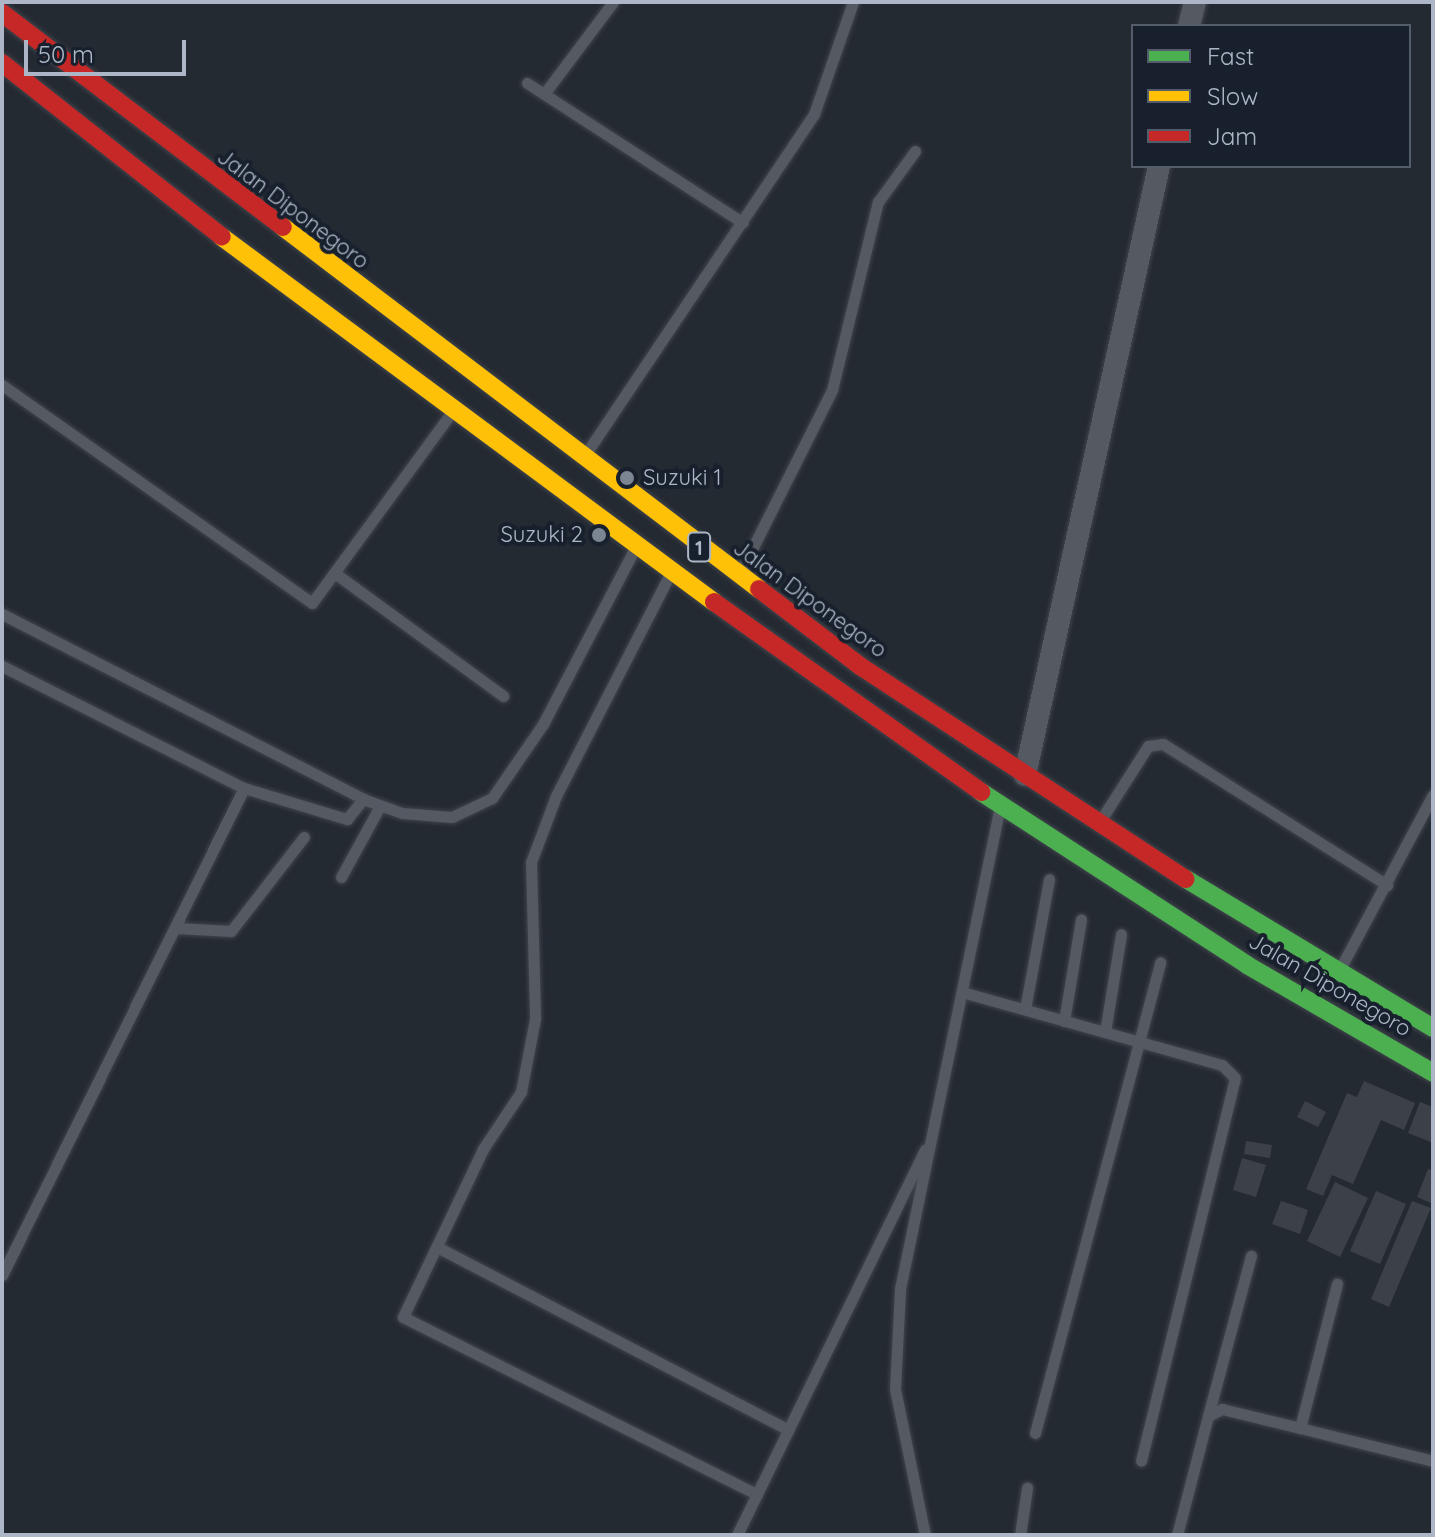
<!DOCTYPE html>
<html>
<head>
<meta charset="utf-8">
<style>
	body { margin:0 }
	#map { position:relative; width:1435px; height:1537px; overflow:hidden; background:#242a32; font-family:Quicksand,sans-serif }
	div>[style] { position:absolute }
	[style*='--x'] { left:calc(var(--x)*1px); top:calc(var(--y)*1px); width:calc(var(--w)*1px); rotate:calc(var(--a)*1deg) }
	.building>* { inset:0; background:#3c4149 }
	.roads { filter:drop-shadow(0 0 2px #40444b) drop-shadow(0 0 2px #40444b) }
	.lane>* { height:11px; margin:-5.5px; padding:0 5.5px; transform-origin:5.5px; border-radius:5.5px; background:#545962 }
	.street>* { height:22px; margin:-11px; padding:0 11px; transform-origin:11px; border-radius:11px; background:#545962 }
	.fast>* { height:18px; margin:-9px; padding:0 9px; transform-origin:9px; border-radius:9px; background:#4caf50 }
	.slow>* { height:18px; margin:-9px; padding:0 9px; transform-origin:9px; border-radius:9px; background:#ffc107 }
	.jam>* { height:18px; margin:-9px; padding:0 9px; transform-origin:9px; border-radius:9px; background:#c62828 }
	.dots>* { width:22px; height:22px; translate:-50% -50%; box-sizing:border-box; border:4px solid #18202d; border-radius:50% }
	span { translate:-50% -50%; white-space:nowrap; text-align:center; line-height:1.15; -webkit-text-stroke:8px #18202d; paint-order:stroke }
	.shield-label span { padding:2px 6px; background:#18202d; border:2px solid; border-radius:6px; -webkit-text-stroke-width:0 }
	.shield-label { font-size:20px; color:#acb6c6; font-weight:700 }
	.street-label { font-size:22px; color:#acb6c6 }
	.poi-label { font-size:22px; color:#acb6c6 }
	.left { translate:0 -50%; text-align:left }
	.right { translate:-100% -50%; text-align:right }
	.frame { position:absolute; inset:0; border:4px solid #acb6c6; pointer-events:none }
	.legend { position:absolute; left:1131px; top:24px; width:280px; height:144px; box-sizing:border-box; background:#18202d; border:2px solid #535c6a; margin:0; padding:10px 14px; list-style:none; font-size:24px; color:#acb6c6 }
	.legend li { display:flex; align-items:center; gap:16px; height:40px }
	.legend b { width:40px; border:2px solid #535c6a }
	.scale { position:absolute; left:24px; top:40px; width:162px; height:36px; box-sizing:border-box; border:4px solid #acb6c6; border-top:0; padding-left:10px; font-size:24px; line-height:28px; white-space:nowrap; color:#acb6c6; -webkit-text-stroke:6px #18202d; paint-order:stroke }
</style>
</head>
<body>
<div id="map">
	<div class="building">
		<i style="clip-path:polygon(1364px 1081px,1415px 1103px,1404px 1130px,1381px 1120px,1353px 1184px,1332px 1175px,1323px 1196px,1306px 1189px,1347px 1093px,1357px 1097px)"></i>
		<i style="clip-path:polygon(1305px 1101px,1326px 1112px,1318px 1127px,1297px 1117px)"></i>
		<i style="clip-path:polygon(1420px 1102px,1433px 1107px,1433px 1143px,1408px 1133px)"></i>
		<i style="clip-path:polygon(1246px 1141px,1272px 1145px,1270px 1158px,1244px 1154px)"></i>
		<i style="clip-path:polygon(1242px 1158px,1266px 1165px,1256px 1197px,1233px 1190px)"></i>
		<i style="clip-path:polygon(1428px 1169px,1433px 1171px,1433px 1204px,1417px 1197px)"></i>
		<i style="clip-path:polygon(1335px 1182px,1368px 1198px,1340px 1257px,1307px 1241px)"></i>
		<i style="clip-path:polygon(1376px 1191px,1406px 1204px,1380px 1264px,1350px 1251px)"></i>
		<i style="clip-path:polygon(1281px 1201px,1308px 1210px,1300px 1234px,1272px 1224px)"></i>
		<i style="clip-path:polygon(1412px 1201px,1431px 1208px,1389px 1307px,1371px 1299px)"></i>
	</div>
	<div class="roads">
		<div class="lane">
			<i style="--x:527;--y:83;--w:257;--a:32.9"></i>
			<i style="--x:544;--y:94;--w:115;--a:-53.1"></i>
			<i style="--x:2;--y:385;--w:379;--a:35.1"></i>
			<i style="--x:312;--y:603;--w:230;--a:-53.8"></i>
			<i style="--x:589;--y:449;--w:404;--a:-56.1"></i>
			<i style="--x:814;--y:114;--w:119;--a:-70.8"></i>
			<i style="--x:743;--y:567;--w:198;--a:-63.3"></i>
			<i style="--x:832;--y:390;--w:194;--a:-76.3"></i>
			<i style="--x:878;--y:202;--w:63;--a:-54"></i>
			<i style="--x:336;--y:574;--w:207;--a:36.1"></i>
			<i style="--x:668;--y:578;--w:245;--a:117.2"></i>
			<i style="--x:556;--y:796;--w:71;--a:110.7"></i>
			<i style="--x:531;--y:862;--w:157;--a:88.5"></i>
			<i style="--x:535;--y:1019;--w:74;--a:100.9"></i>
			<i style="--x:521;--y:1092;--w:69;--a:123.7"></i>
			<i style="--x:483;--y:1149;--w:186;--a:115.5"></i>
			<i style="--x:403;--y:1317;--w:396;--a:26.6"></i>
			<i style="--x:2;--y:614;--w:406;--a:27.1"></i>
			<i style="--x:363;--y:799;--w:41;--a:19.7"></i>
			<i style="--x:402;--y:813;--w:50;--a:4.6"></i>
			<i style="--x:452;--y:817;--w:44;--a:-25.4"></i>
			<i style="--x:492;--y:798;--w:90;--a:-55.4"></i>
			<i style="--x:543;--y:724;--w:194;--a:-62.4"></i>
			<i style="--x:2;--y:666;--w:271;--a:26.8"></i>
			<i style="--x:244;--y:788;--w:108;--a:16.8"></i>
			<i style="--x:347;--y:819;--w:26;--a:-51"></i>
			<i style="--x:1104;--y:815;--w:82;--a:-57.5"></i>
			<i style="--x:1148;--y:746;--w:15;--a:-8"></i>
			<i style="--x:1163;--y:744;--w:265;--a:32.2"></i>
			<i style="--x:341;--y:877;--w:81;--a:-61.2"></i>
			<i style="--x:176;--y:928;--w:55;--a:3.1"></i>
			<i style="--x:231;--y:931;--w:119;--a:-52.2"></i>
			<i style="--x:1341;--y:967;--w:195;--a:-61.9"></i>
			<i style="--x:962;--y:992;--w:270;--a:15.7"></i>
			<i style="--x:1222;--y:1065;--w:18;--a:45"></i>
			<i style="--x:1235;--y:1078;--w:394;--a:103.8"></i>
			<i style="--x:1025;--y:1009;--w:132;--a:-79.5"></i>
			<i style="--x:1064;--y:1021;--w:103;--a:-80.5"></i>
			<i style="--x:1105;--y:1032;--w:99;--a:-80.7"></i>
			<i style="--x:439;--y:1248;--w:394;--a:27.5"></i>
			<i style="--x:2;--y:1275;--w:544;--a:-63.58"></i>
			<i style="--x:1208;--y:1416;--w:166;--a:-75"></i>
			<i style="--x:1300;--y:1428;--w:137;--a:13.9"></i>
			<i style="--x:1035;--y:1433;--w:487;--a:-75.1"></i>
			<i style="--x:737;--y:1535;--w:429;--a:-64"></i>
			<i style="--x:925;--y:1535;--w:149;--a:-101.6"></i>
			<i style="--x:895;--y:1389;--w:100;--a:-87.1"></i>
			<i style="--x:900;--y:1289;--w:486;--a:-78.3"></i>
			<i style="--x:1020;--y:1535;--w:48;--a:-81.5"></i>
			<i style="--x:1177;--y:1535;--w:123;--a:-75.4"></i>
			<i style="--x:1208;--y:1416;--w:16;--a:-27"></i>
			<i style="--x:1222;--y:1409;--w:80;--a:13.7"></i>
			<i style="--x:1300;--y:1428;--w:149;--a:-75.6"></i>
		</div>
		<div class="street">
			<i style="--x:1189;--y:26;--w:25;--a:-76"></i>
			<i style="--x:1025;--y:775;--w:624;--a:-77.59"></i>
		</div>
		<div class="fast">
			<i style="--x:981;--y:792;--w:317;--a:33"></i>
			<i style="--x:1247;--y:965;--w:215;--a:30.1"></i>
			<i style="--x:1186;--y:879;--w:288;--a:31.1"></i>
		</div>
		<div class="slow">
			<i style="--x:283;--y:227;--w:598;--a:37.25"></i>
			<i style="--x:222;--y:237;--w:613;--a:36.57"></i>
		</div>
		<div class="jam">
			<i style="--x:2;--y:13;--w:353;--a:37.3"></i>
			<i style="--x:2;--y:63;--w:280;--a:38.3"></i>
			<i style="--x:759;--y:589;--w:127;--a:37.3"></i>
			<i style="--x:860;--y:666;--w:389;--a:33.2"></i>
			<i style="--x:714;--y:602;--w:328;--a:35.4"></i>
		</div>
	</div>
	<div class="dots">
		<i style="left:627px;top:478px;background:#7c8592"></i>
		<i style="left:599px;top:535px;background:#7c8592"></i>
	</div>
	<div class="shield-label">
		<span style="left:699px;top:547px">1</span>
	</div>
	<div class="street-label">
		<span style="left:293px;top:209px;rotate:37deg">Jalan Diponegoro</span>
		<span style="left:810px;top:599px;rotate:36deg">Jalan Diponegoro</span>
		<span style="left:1330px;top:985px;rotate:30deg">Jalan Diponegoro</span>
	</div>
	<div class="poi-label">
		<span class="left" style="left:643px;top:478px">Suzuki 1</span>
		<span class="right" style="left:583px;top:535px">Suzuki 2</span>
	</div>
	<div class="frame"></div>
	<ul class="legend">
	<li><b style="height:10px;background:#4caf50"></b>Fast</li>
	<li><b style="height:10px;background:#ffc107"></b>Slow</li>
	<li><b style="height:10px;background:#c62828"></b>Jam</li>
	</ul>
	<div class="scale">50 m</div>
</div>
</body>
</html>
